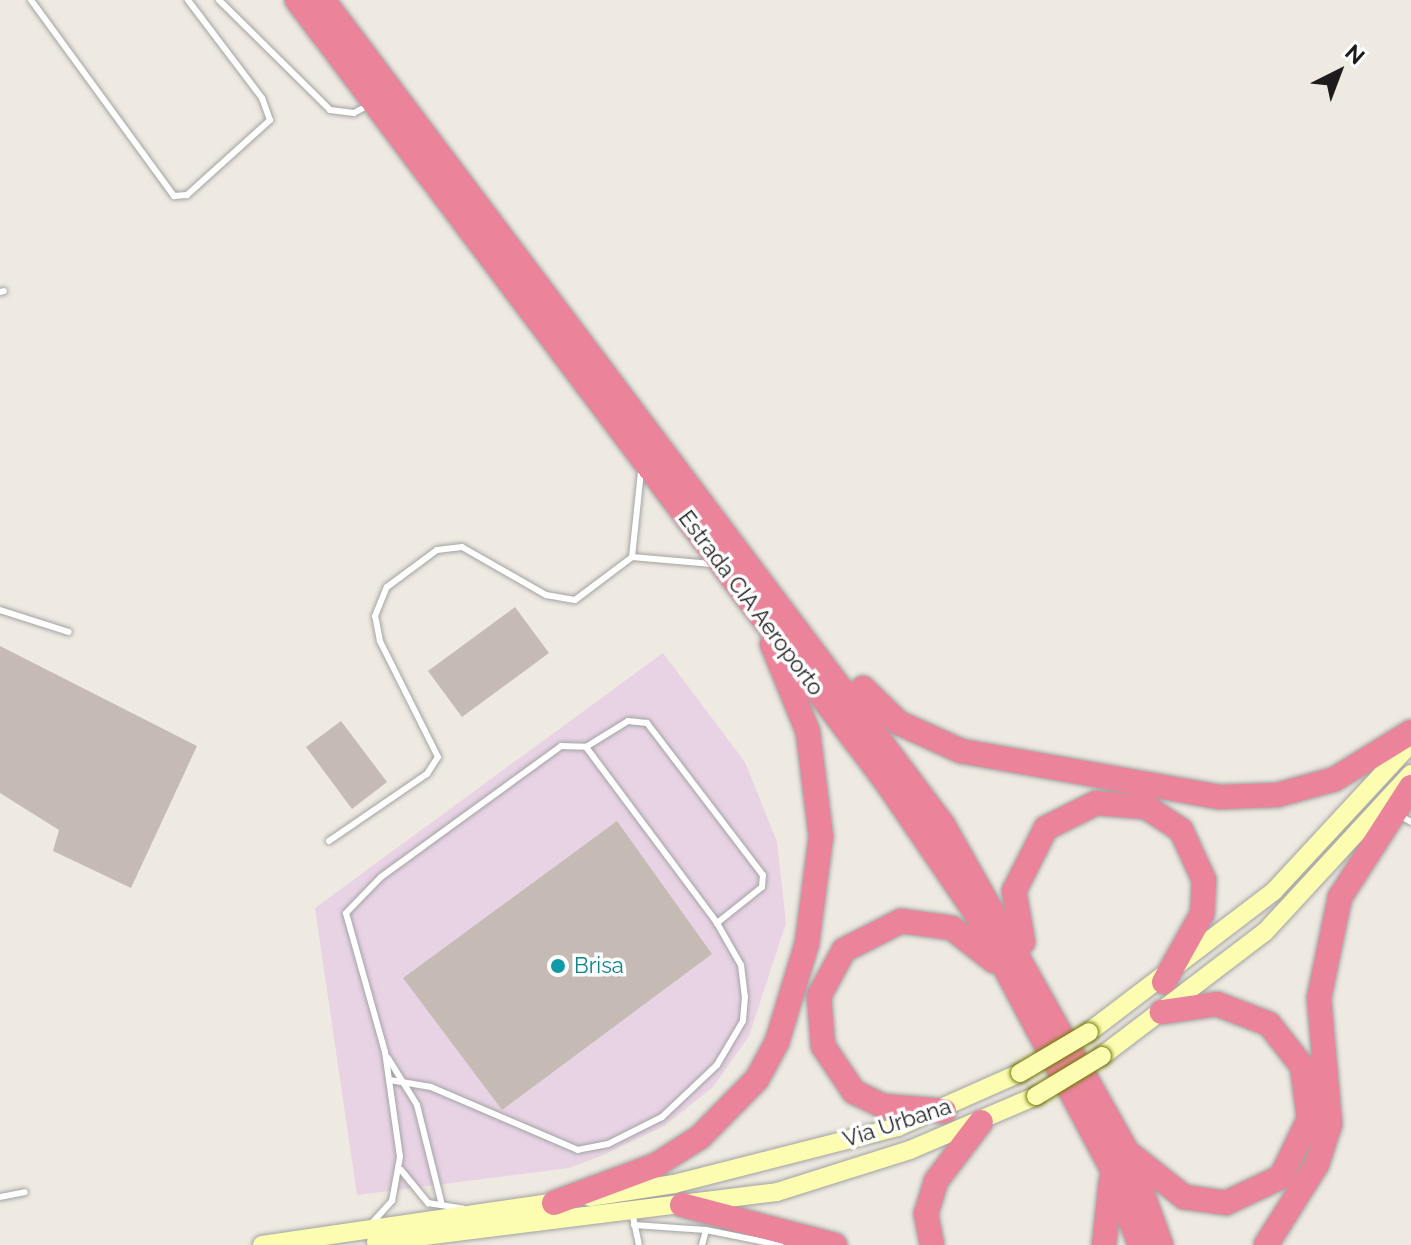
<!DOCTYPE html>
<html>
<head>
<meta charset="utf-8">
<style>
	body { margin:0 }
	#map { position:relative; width:1411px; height:1245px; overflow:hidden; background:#eee9e1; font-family:Raleway,sans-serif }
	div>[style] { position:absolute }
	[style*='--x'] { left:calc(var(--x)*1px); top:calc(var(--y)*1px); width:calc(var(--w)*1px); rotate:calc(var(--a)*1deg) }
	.industrial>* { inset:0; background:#e8d3e5 }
	.building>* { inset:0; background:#c6bbb4 }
	.roads { filter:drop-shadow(0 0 2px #a3a3a3) drop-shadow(0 0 2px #a3a3a3) }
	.lane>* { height:6px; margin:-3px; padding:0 3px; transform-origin:3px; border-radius:3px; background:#fff }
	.secondary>* { height:18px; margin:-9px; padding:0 9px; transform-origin:9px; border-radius:9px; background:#fcfdb1 }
	.highway>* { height:24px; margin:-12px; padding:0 12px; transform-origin:12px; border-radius:12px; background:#eb849b }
	.bridges { filter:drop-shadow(0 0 2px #6f7600) drop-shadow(0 0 2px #6f7600) }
	.secondary-bridge>* { height:18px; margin:-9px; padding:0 9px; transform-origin:9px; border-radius:9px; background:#fcfdb1 }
	.dots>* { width:22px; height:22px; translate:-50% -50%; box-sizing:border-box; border:4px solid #fff; border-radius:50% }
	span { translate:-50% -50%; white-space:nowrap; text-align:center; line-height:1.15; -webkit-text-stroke:7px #fff; paint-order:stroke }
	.street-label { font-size:22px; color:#1c1c1c }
	.culture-label { font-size:22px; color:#0d838f }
	.left { translate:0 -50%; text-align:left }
	.north { position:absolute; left:1299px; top:32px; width:80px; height:80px; -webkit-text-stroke:6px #fff; paint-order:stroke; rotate:42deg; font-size:22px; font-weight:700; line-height:32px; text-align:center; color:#1c1c1c }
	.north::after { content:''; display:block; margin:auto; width:28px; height:36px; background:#1c1c1c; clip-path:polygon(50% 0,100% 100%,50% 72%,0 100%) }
</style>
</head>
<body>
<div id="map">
	<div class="industrial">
		<i style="clip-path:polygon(663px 653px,745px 762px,777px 842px,786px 923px,749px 1036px,713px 1087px,664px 1126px,601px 1156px,569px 1168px,357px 1195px,315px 908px)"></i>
	</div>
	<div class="building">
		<i style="clip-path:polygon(515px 607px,549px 653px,462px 717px,428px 671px)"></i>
		<i style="clip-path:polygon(0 646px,197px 746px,131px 888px,53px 851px,59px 830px,0 793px)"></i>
		<i style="clip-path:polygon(341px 721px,387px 782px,352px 809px,306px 747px)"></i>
		<i style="clip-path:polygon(617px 821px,712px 954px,502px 1110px,403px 978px)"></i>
	</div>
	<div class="roads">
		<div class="lane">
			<i style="--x:31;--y:0;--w:243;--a:53.9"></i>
			<i style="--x:174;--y:196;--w:13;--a:-4"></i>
			<i style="--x:187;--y:195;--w:112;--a:-42.1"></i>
			<i style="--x:270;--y:120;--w:23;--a:-110"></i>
			<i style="--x:262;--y:98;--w:123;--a:-127.1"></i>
			<i style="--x:219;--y:0;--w:156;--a:44.7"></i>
			<i style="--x:330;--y:110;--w:24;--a:7"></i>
			<i style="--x:354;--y:113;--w:18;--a:-29"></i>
			<i style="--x:0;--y:292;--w:4;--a:-14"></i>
			<i style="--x:632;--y:557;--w:80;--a:5"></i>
			<i style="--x:0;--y:610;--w:72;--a:17.7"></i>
			<i style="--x:586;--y:747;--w:219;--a:53.3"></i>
			<i style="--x:1399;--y:815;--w:14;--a:30"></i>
			<i style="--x:329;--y:841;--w:119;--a:-34.4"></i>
			<i style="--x:427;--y:774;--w:20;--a:-57"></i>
			<i style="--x:438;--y:757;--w:130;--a:-116.6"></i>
			<i style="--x:380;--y:641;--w:25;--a:-101"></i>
			<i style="--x:375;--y:616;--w:31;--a:-68"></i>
			<i style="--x:387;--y:587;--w:62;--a:-36.5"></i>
			<i style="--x:437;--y:550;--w:25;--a:-7"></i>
			<i style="--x:462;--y:547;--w:97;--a:29.7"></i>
			<i style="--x:546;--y:595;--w:29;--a:10"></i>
			<i style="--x:575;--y:600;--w:71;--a:-37"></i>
			<i style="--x:632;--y:557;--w:85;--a:-84"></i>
			<i style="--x:388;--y:1058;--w:55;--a:58.3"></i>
			<i style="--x:417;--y:1105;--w:103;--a:76"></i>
			<i style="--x:401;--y:1170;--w:43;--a:50.7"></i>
			<i style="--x:428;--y:1203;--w:36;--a:9"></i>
			<i style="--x:0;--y:1197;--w:25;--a:-11"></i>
			<i style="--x:632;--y:1212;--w:34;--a:78"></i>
			<i style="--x:372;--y:1223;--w:30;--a:-48"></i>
			<i style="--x:392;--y:1201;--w:45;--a:-79.7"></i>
			<i style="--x:400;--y:1157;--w:106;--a:-98.1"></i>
			<i style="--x:385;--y:1052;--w:144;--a:-105.7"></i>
			<i style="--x:346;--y:913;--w:50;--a:-45.8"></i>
			<i style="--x:381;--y:877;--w:223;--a:-36"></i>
			<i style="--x:561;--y:746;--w:25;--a:2"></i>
			<i style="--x:586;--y:747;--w:49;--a:-31.8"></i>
			<i style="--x:628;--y:721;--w:19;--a:6"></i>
			<i style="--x:647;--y:723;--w:191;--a:52.7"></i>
			<i style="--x:763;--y:875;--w:12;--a:95"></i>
			<i style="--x:762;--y:887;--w:58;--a:141.3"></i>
			<i style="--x:717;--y:923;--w:48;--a:60.3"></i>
			<i style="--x:741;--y:965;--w:32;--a:83"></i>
			<i style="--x:745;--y:997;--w:24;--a:95"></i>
			<i style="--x:743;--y:1021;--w:51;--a:120.6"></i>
			<i style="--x:717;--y:1065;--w:76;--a:136.6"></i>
			<i style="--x:662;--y:1117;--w:60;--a:153.4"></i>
			<i style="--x:608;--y:1144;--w:31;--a:169"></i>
			<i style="--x:578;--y:1150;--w:160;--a:-156.8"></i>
			<i style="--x:431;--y:1087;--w:42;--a:-170.3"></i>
			<i style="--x:634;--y:1225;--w:72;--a:4"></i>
			<i style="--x:706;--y:1230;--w:16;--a:105"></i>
			<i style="--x:706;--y:1230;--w:76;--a:11.5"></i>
		</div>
		<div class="secondary">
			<i style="--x:1089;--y:1032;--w:233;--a:-37.3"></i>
			<i style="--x:1274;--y:891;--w:202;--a:-47.2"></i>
			<i style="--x:1102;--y:1056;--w:205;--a:-37.3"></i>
			<i style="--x:1265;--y:932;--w:215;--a:-47.3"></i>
			<i style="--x:590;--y:1197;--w:85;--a:-8.8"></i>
			<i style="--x:674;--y:1184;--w:231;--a:-14.3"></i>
			<i style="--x:898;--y:1127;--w:133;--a:-23.9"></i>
			<i style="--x:376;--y:1242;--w:404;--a:-7.1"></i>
			<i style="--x:777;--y:1192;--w:139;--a:-17.5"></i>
			<i style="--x:910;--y:1150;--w:137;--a:-23.2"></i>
			<i style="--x:262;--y:1245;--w:305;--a:-8.3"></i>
		</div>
		<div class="highway">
			<i style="--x:297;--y:0;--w:980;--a:53"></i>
			<i style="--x:887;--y:783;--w:160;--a:55.7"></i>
			<i style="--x:977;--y:915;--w:285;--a:62"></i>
			<i style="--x:1111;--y:1167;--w:83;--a:69.6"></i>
			<i style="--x:323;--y:0;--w:1032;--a:53.07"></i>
			<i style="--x:943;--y:825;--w:374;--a:60.6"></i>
			<i style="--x:1127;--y:1151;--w:100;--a:70.1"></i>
			<i style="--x:863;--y:688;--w:50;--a:44.2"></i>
			<i style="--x:899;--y:723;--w:68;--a:24.3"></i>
			<i style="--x:961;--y:751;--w:263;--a:10.1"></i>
			<i style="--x:1220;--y:797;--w:57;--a:-2"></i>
			<i style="--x:1277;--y:795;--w:60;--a:-15.4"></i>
			<i style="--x:1335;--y:779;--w:89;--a:-31.7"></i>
			<i style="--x:1023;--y:942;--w:52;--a:-100"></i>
			<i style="--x:1014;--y:891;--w:71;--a:-63.1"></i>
			<i style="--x:1046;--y:828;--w:56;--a:-26.6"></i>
			<i style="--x:1096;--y:803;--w:50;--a:4.6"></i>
			<i style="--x:1146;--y:807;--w:42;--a:33.3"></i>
			<i style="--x:1181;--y:830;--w:55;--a:65.3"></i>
			<i style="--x:1204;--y:880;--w:34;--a:93"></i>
			<i style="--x:1202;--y:914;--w:78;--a:119.2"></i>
			<i style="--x:944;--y:1111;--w:61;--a:-175.3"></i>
			<i style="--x:883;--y:1106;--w:32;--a:-154"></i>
			<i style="--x:854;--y:1092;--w:55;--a:-124"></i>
			<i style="--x:823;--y:1046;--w:50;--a:-94.6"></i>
			<i style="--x:819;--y:996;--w:52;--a:-61.5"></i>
			<i style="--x:844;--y:950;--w:64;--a:-27"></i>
			<i style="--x:901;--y:921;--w:51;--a:7.8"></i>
			<i style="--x:952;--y:928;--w:53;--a:38.2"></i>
			<i style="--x:1131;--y:1155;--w:68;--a:38.4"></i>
			<i style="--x:1184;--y:1197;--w:42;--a:8.1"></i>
			<i style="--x:1226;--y:1203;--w:61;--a:-25.3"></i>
			<i style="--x:1281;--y:1177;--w:64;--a:-64.2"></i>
			<i style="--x:1309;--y:1119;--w:53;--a:-97.5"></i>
			<i style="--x:1302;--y:1066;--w:53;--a:-128.2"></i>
			<i style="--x:1269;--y:1024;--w:56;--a:-159"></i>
			<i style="--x:1217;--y:1004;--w:56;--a:171.7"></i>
			<i style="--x:554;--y:1203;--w:109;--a:-20.4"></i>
			<i style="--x:656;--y:1165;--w:52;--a:-32.5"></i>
			<i style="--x:700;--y:1137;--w:81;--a:-45.5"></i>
			<i style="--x:757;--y:1079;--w:42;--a:-61.6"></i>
			<i style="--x:777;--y:1042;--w:103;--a:-73.1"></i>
			<i style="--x:807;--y:943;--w:107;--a:-82.5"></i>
			<i style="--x:821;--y:837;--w:106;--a:-97.1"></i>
			<i style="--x:808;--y:732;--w:95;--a:-112.2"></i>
			<i style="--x:682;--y:1205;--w:158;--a:14.7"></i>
			<i style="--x:932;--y:1245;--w:32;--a:-101"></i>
			<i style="--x:926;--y:1214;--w:34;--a:-73"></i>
			<i style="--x:936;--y:1181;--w:74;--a:-52.7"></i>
			<i style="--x:1104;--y:1245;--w:64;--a:-83.8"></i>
			<i style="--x:1266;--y:1245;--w:96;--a:-57.8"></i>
			<i style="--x:1317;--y:1164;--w:42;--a:-72"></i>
			<i style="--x:1330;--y:1124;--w:126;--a:-95"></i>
			<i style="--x:1319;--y:998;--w:103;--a:-78.3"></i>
			<i style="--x:1340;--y:897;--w:131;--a:-57.2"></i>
		</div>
	</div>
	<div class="bridges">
		<div class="secondary-bridge">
			<i style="--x:1020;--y:1073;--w:80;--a:-30.7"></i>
			<i style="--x:1036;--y:1096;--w:77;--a:-31.2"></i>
		</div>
	</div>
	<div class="dots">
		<i style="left:558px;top:966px;background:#0f9aa8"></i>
	</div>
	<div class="street-label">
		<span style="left:751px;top:603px;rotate:53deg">Estrada CIA Aeroporto</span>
		<span style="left:897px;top:1123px;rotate:-18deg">Via Urbana</span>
	</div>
	<div class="culture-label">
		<span class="left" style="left:574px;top:966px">Brisa</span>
	</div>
	<div class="north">N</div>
</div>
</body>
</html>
